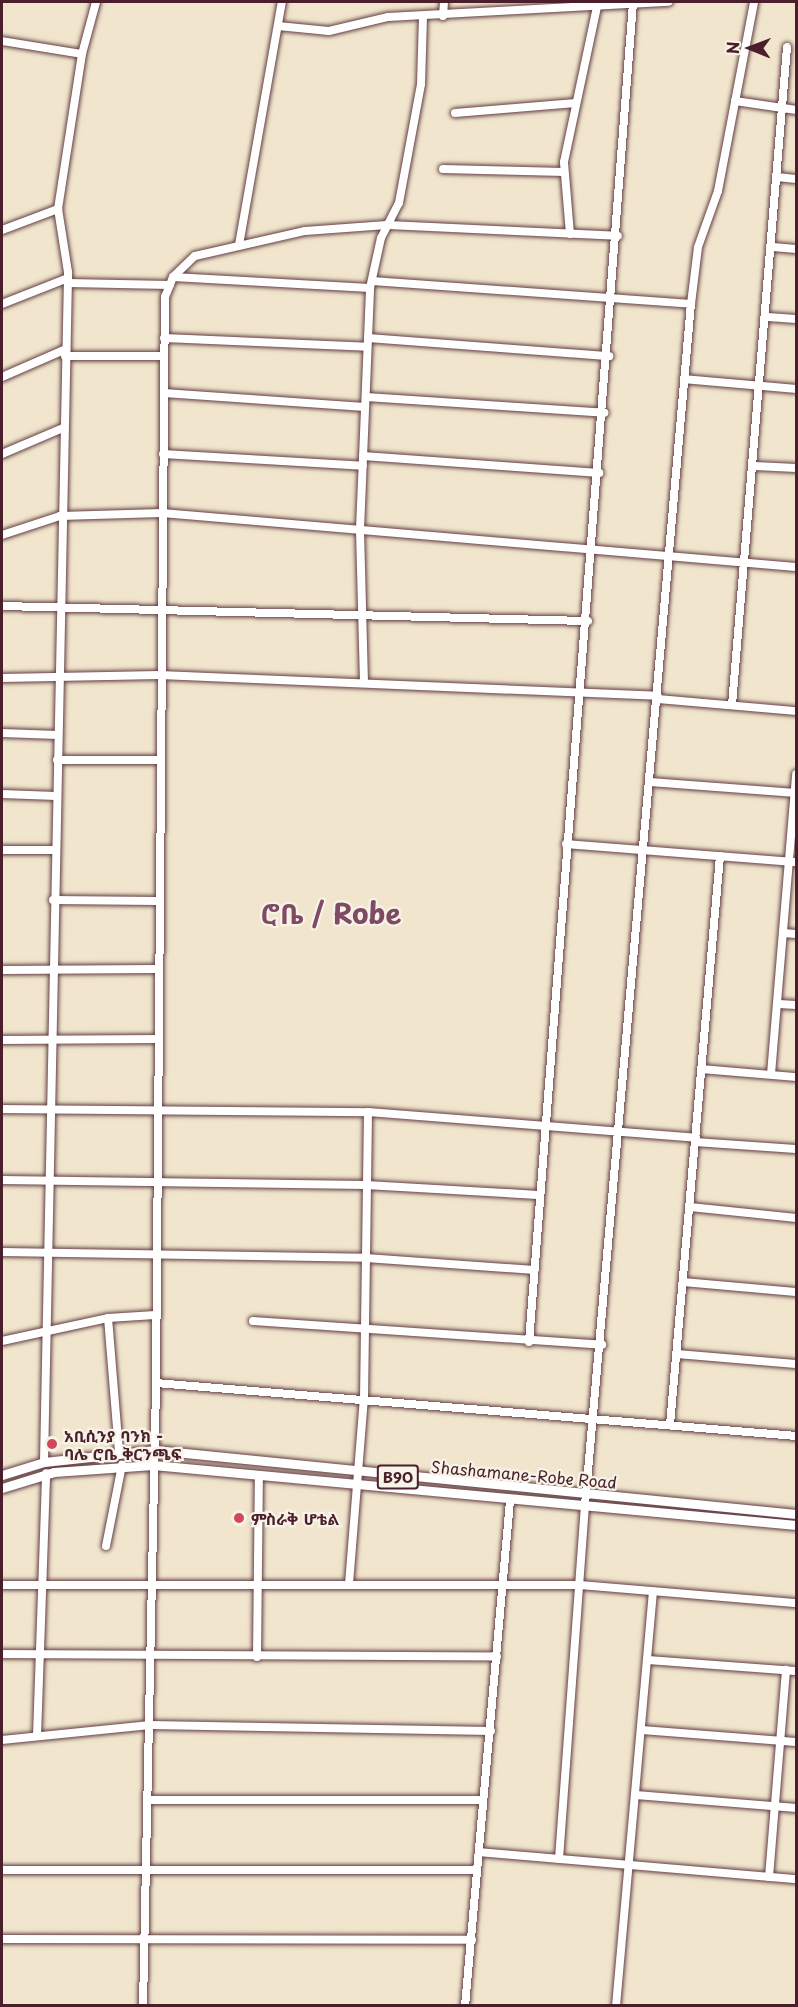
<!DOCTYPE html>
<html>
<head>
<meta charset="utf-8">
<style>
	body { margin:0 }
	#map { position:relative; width:798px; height:2007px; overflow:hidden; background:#f1e6cd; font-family:"Playpen Sans","Noto Sans Ethiopic",sans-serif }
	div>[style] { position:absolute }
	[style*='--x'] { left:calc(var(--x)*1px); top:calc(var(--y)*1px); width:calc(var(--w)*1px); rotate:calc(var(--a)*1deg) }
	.roads { filter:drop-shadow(0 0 2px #633d43) drop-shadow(0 0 2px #633d43) }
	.minor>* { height:8px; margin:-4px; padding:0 4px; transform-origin:4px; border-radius:4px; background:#fff }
	.major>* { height:9px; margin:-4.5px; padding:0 4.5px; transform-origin:4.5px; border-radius:4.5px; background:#fff }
	.dots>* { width:16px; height:16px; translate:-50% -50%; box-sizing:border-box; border:3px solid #f7f3e8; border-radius:50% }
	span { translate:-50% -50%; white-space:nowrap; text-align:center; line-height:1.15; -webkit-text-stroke:4.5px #f7f3e8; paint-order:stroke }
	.shield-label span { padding:2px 4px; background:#f7f3e8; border:2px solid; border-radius:4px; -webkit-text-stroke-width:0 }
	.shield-label { font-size:15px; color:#4a1f2b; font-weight:700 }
	.poi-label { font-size:16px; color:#4a1f2b; font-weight:700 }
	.left { translate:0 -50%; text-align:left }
	.street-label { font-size:16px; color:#4a1f2b }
	.town-label { font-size:28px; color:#7f4b64; font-weight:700 }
	.frame { position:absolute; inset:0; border:3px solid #4a1f2b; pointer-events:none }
	.north { position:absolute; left:720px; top:18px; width:60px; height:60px; -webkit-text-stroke:4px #f7f3e8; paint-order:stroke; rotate:271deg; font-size:16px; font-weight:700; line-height:24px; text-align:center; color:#4a1f2b }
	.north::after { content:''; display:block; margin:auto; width:21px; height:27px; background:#4a1f2b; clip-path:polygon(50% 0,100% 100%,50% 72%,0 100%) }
</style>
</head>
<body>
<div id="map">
	<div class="roads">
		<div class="minor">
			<i style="--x:443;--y:16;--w:14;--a:-86"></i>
			<i style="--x:278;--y:26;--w:51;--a:5.6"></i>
			<i style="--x:329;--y:31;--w:61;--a:-13.3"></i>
			<i style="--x:388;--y:17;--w:281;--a:-3.1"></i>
			<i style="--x:2;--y:41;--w:81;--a:9.2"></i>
			<i style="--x:735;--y:101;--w:62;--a:8.4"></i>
			<i style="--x:455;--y:113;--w:121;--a:-4.7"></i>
			<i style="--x:443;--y:169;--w:121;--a:1.4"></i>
			<i style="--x:777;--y:177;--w:19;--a:6"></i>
			<i style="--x:2;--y:230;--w:60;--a:-20.6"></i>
			<i style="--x:570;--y:234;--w:72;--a:-94.8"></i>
			<i style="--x:564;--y:162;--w:164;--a:-78"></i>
			<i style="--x:239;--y:245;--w:247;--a:-80"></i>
			<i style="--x:773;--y:247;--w:23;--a:5"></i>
			<i style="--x:173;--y:277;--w:197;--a:3.2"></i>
			<i style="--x:372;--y:281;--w:320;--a:4.1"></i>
			<i style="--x:68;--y:283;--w:102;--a:1.1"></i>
			<i style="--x:2;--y:304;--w:71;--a:-21.5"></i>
			<i style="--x:768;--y:317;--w:28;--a:4"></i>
			<i style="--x:164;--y:338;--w:203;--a:2.5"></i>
			<i style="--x:368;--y:338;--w:242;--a:4.3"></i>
			<i style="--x:65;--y:356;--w:99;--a:0"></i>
			<i style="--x:2;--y:377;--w:70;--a:-23.6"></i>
			<i style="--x:684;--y:379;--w:112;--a:5.1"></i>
			<i style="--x:164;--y:393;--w:201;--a:4"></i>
			<i style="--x:366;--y:397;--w:239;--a:3.8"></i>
			<i style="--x:2;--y:454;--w:66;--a:-23.1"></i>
			<i style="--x:163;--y:454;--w:200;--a:3.4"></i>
			<i style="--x:363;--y:456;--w:237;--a:4.1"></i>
			<i style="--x:755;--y:466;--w:41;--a:2.8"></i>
			<i style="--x:2;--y:535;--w:61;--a:-18.1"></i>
			<i style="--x:60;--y:516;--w:102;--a:-1.7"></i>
			<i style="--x:162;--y:513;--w:636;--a:4.87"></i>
			<i style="--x:2;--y:606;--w:586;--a:1.47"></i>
			<i style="--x:2;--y:678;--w:158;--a:-1.1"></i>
			<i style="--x:160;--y:675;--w:498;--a:2.4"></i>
			<i style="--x:364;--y:683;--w:154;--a:-91.5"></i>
			<i style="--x:360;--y:529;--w:241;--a:-87.6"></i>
			<i style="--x:370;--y:288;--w:51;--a:-77.6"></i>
			<i style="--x:381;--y:238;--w:39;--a:-63"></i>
			<i style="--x:399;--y:203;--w:121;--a:-79.5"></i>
			<i style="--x:421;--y:84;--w:68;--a:-88.3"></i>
			<i style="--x:658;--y:699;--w:139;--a:5"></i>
			<i style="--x:732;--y:705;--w:660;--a:-85.22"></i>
			<i style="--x:2;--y:733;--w:56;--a:2"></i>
			<i style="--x:57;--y:760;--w:102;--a:0"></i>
			<i style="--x:650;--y:782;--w:146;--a:4.3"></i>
			<i style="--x:2;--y:794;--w:54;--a:2.1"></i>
			<i style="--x:566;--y:844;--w:231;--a:4.5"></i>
			<i style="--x:2;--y:850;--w:53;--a:0"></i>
			<i style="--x:53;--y:900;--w:104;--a:0.6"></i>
			<i style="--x:783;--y:933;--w:13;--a:4"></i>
			<i style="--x:2;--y:970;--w:154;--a:-0.4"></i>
			<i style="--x:779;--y:1004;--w:17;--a:3"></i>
			<i style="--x:2;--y:1040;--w:154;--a:-0.4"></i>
			<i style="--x:702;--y:1069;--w:94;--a:4.9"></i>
			<i style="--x:771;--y:1074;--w:301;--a:-85.2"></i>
			<i style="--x:2;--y:1109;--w:366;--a:0.5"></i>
			<i style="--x:368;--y:1112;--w:329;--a:4.5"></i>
			<i style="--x:695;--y:1142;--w:101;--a:4"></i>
			<i style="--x:2;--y:1180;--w:364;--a:0.8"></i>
			<i style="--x:366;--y:1185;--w:172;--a:3.3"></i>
			<i style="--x:690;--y:1207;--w:107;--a:5.9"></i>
			<i style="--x:2;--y:1252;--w:364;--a:0.9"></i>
			<i style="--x:366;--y:1258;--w:169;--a:4.1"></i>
			<i style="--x:683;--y:1282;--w:113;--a:5.1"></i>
			<i style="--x:108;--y:1318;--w:133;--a:85.3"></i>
			<i style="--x:253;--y:1321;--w:350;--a:3.9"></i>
			<i style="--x:2;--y:1341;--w:108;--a:-12.2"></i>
			<i style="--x:108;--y:1318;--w:47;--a:-3.7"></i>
			<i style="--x:529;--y:1342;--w:1342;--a:-85.56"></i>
			<i style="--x:677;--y:1354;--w:119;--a:4.8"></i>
			<i style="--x:156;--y:1383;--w:642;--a:4.73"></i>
			<i style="--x:670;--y:1425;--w:571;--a:-84.98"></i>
			<i style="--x:44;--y:1462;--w:1190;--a:-88.84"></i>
			<i style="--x:68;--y:272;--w:64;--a:-99"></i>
			<i style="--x:58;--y:209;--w:157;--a:-81.2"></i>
			<i style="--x:82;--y:54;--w:54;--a:-74.9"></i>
			<i style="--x:106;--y:1546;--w:83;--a:-78.8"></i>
			<i style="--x:349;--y:1584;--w:186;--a:-85.4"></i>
			<i style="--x:364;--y:1399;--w:287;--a:-89.2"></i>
			<i style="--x:2;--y:1585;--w:579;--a:0"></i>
			<i style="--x:581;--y:1585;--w:216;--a:4.8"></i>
			<i style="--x:2;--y:1654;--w:495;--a:0.3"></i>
			<i style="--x:257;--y:1657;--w:181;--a:-89.4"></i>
			<i style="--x:648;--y:1660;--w:148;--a:4.3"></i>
			<i style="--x:642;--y:1730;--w:154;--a:4.5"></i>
			<i style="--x:37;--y:1736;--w:263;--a:-88"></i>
			<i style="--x:2;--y:1740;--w:149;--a:-5.8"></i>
			<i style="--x:150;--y:1725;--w:341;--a:1"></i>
			<i style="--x:636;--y:1795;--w:161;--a:4.6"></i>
			<i style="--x:149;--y:1800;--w:333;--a:0"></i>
			<i style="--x:479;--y:1852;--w:318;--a:4.9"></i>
			<i style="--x:559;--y:1859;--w:355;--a:-85.8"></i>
			<i style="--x:585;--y:1505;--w:1206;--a:-84.96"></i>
			<i style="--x:691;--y:304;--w:57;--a:-83"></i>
			<i style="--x:698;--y:247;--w:59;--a:-70.3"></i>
			<i style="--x:718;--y:191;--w:192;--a:-79.2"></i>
			<i style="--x:2;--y:1870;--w:475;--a:0"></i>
			<i style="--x:769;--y:1877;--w:208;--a:-85.3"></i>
			<i style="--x:2;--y:1939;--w:470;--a:0.1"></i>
			<i style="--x:143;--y:2006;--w:623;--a:-88.8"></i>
			<i style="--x:156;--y:1383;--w:1086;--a:-89.53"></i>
			<i style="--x:165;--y:297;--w:22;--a:-68"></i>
			<i style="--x:173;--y:277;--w:30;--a:-44"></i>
			<i style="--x:195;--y:256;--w:113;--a:-12.8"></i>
			<i style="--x:305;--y:231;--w:82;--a:-4.2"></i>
			<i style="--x:387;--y:225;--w:231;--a:2.7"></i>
			<i style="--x:465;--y:2006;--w:507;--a:-84.91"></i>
			<i style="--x:616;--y:2006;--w:416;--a:-84.9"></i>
		</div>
		<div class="major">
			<i style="--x:2;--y:1475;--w:44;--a:-17.2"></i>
			<i style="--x:44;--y:1462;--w:112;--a:-6.2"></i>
			<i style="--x:155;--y:1450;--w:644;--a:5.7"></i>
			<i style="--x:2;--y:1488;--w:54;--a:-17.1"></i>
			<i style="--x:54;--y:1472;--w:99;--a:-4"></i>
			<i style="--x:153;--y:1465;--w:646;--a:5.33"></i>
		</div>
	</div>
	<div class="dots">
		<i style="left:52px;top:1444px;background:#d1495b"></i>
		<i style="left:239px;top:1518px;background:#d1495b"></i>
	</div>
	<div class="shield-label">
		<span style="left:398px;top:1477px">B90</span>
	</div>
	<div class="poi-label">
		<span class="left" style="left:64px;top:1444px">አቢሲንያ ባንክ -<br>ባሌ ሮቤ ቅርንጫፍ</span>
		<span class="left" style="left:251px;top:1518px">ምስራቅ ሆቴል</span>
	</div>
	<div class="street-label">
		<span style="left:524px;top:1474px;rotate:5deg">Shashamane-Robe Road</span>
	</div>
	<div class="town-label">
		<span style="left:331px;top:913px">ሮቤ / Robe</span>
	</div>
	<div class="frame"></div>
	<div class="north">N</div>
</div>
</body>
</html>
